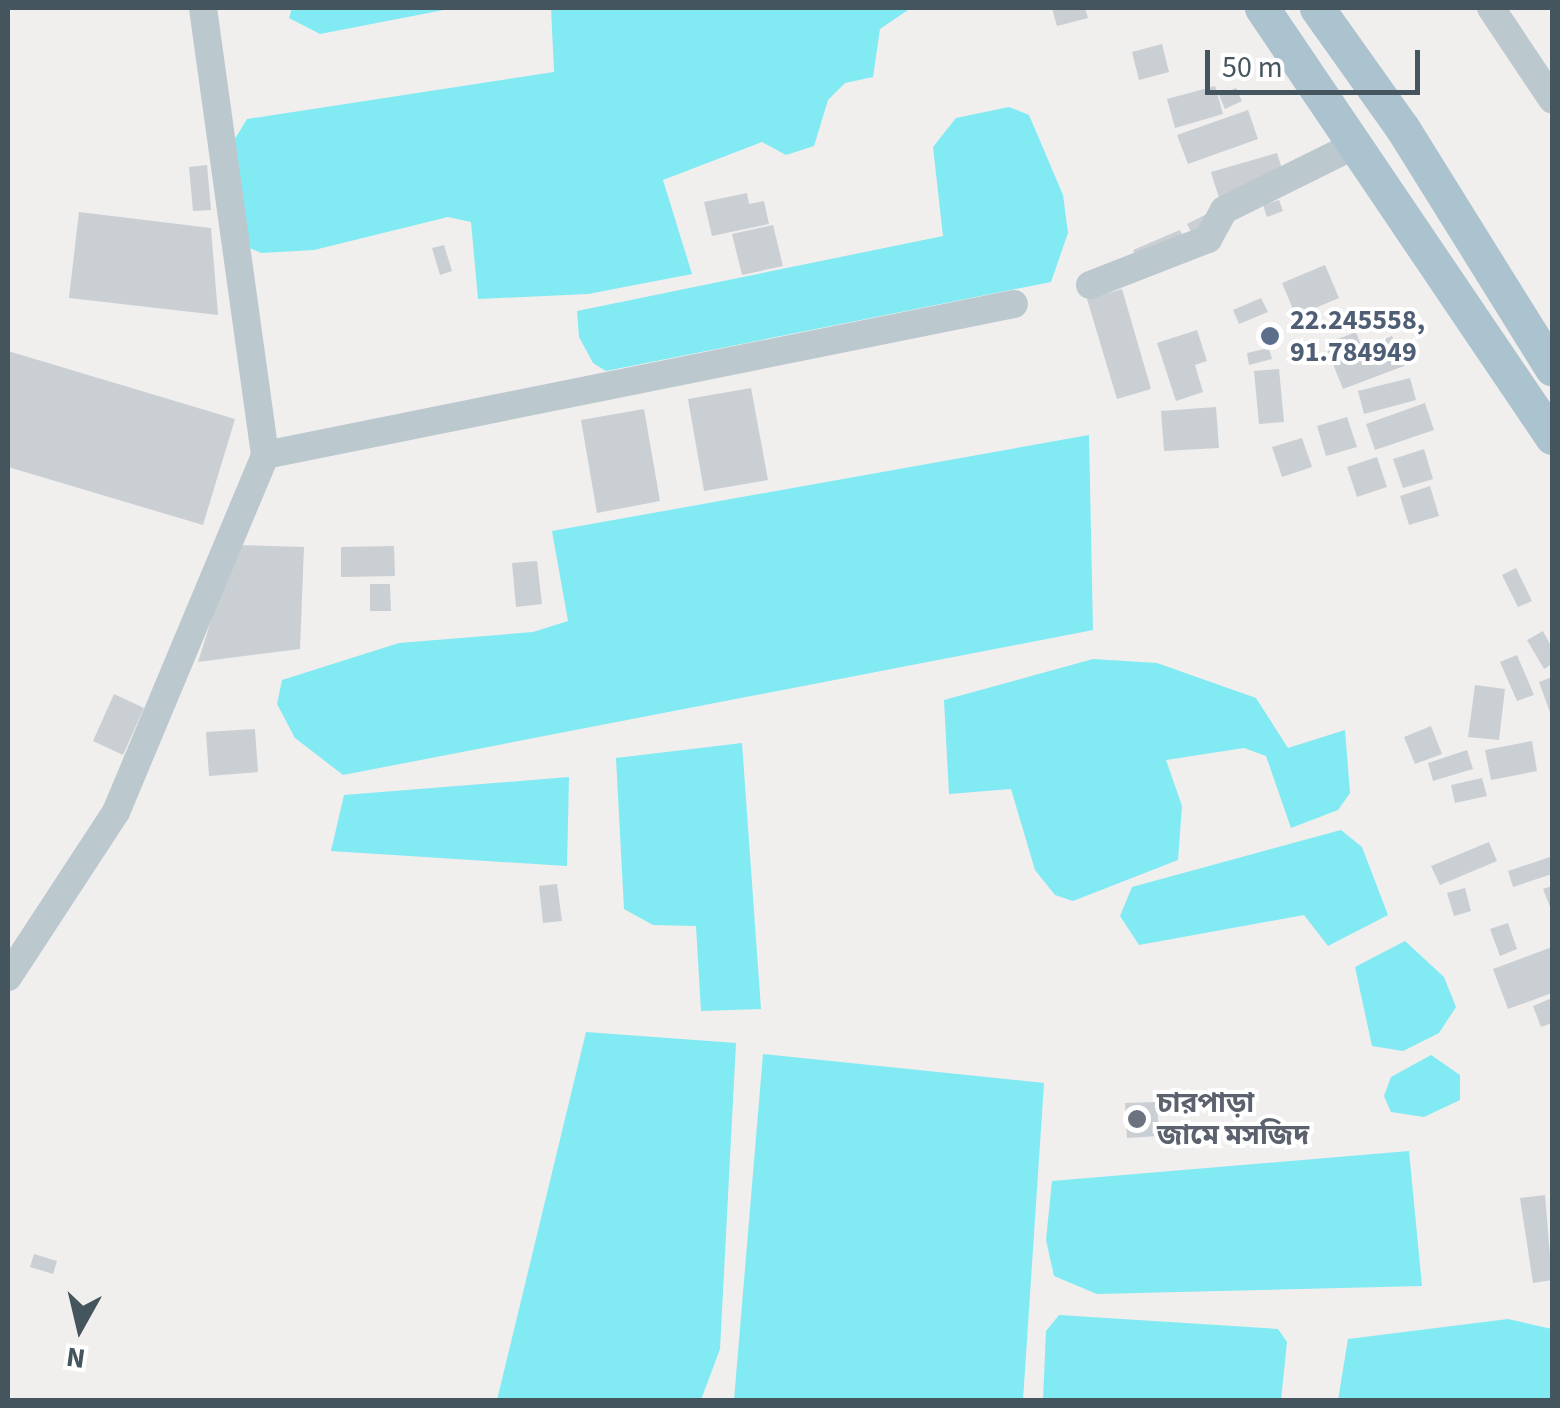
<!DOCTYPE html>
<html>
<head>
<meta charset="utf-8">
<style>
	body { margin:0 }
	#map { position:relative; width:1560px; height:1408px; overflow:hidden; background:#f1eeee; font-family:"Source Sans 3","Noto Sans Bengali",sans-serif }
	div>[style] { position:absolute }
	[style*='--x'] { left:calc(var(--x)*1px); top:calc(var(--y)*1px); width:calc(var(--w)*1px); rotate:calc(var(--a)*1deg) }
	.water>* { inset:0; background:#82eaf3 }
	.building>* { inset:0; background:#cacfd3 }
	.minor>* { height:28px; margin:-14px; padding:0 14px; transform-origin:14px; border-radius:14px; background:#bbc8ce }
	.major>* { height:35px; margin:-17.5px; padding:0 17.5px; transform-origin:17.5px; border-radius:17.5px; background:#abc2cf }
	.dots>* { width:28px; height:28px; translate:-50% -50%; box-sizing:border-box; border:5px solid #fff; border-radius:50% }
	span { translate:-50% -50%; white-space:nowrap; text-align:center; line-height:1.15; -webkit-text-stroke:8px #fff; paint-order:stroke }
	.service-label { font-size:28px; color:#4e5e75; font-weight:700 }
	.left { translate:0 -50%; text-align:left }
	.worship-label { font-size:28px; color:#5b616d; font-weight:700 }
	.frame { position:absolute; inset:0; border:10px solid #45555d; pointer-events:none }
	.north { position:absolute; left:30px; top:1278px; width:100px; height:100px; -webkit-text-stroke:8px #fff; paint-order:stroke; rotate:188deg; font-size:28px; font-weight:700; line-height:40px; text-align:center; color:#45555d }
	.north::after { content:''; display:block; margin:auto; width:35px; height:45px; background:#45555d; clip-path:polygon(50% 0,100% 100%,50% 72%,0 100%) }
	.scale { position:absolute; left:1205px; top:50px; width:215px; height:45px; box-sizing:border-box; border:5px solid #45555d; border-top:0; padding-left:12px; font-size:30px; line-height:35px; white-space:nowrap; color:#45555d; -webkit-text-stroke:8px #fff; paint-order:stroke }
</style>
</head>
<body>
<div id="map">
	<div class="water">
		<i style="clip-path:polygon(292px 8px,454px 8px,320px 34px,289px 18px)"></i>
		<i style="clip-path:polygon(551px 8px,911px 8px,880px 29px,873px 77px,845px 83px,828px 100px,814px 146px,786px 155px,762px 142px,663px 180px,692px 274px,588px 294px,478px 299px,471px 222px,448px 217px,314px 250px,261px 253px,241px 244px,233px 142px,247px 119px,554px 72px)"></i>
		<i style="clip-path:polygon(1009px 107px,1029px 115px,1063px 195px,1068px 233px,1051px 282px,606px 371px,593px 363px,579px 337px,577px 311px,943px 236px,933px 147px,956px 118px)"></i>
		<i style="clip-path:polygon(1089px 435px,1093px 630px,343px 775px,295px 738px,277px 704px,282px 680px,399px 643px,533px 632px,568px 621px,552px 531px)"></i>
		<i style="clip-path:polygon(1093px 659px,1157px 663px,1256px 698px,1288px 748px,1345px 730px,1350px 793px,1338px 810px,1291px 828px,1266px 756px,1244px 748px,1166px 760px,1182px 806px,1178px 860px,1073px 901px,1055px 895px,1035px 870px,1011px 789px,949px 794px,944px 700px)"></i>
		<i style="clip-path:polygon(742px 743px,761px 1009px,701px 1011px,696px 926px,653px 925px,624px 909px,616px 758px)"></i>
		<i style="clip-path:polygon(569px 777px,567px 866px,331px 851px,344px 795px)"></i>
		<i style="clip-path:polygon(1341px 830px,1362px 847px,1388px 915px,1328px 946px,1304px 915px,1139px 945px,1120px 916px,1132px 887px)"></i>
		<i style="clip-path:polygon(1405px 941px,1444px 977px,1456px 1007px,1439px 1033px,1403px 1051px,1372px 1046px,1355px 967px)"></i>
		<i style="clip-path:polygon(586px 1032px,736px 1043px,720px 1349px,701px 1400px,497px 1400px)"></i>
		<i style="clip-path:polygon(763px 1054px,1044px 1083px,1023px 1400px,734px 1400px)"></i>
		<i style="clip-path:polygon(1431px 1055px,1460px 1075px,1460px 1100px,1424px 1117px,1391px 1112px,1384px 1096px,1391px 1077px)"></i>
		<i style="clip-path:polygon(1409px 1151px,1422px 1286px,1097px 1294px,1054px 1276px,1046px 1240px,1052px 1181px)"></i>
		<i style="clip-path:polygon(1059px 1315px,1278px 1329px,1287px 1342px,1281px 1400px,1043px 1400px,1046px 1331px)"></i>
		<i style="clip-path:polygon(1508px 1319px,1552px 1329px,1552px 1400px,1338px 1400px,1348px 1339px)"></i>
	</div>
	<div class="building">
		<i style="clip-path:polygon(1052px 8px,1085px 8px,1088px 18px,1057px 26px)"></i>
		<i style="clip-path:polygon(1162px 44px,1169px 72px,1139px 80px,1132px 52px)"></i>
		<i style="clip-path:polygon(1215px 86px,1223px 114px,1175px 128px,1167px 99px)"></i>
		<i style="clip-path:polygon(1236px 88px,1242px 101px,1225px 109px,1219px 95px)"></i>
		<i style="clip-path:polygon(1248px 110px,1258px 139px,1188px 164px,1177px 135px)"></i>
		<i style="clip-path:polygon(1277px 153px,1288px 188px,1222px 208px,1211px 172px)"></i>
		<i style="clip-path:polygon(207px 165px,211px 210px,193px 211px,189px 167px)"></i>
		<i style="clip-path:polygon(747px 193px,749px 204px,764px 201px,769px 224px,712px 236px,704px 202px)"></i>
		<i style="clip-path:polygon(1279px 200px,1283px 211px,1267px 217px,1263px 205px)"></i>
		<i style="clip-path:polygon(79px 212px,211px 228px,218px 315px,69px 298px)"></i>
		<i style="clip-path:polygon(1211px 212px,1200px 249px,1187px 224px)"></i>
		<i style="clip-path:polygon(773px 225px,783px 266px,742px 275px,732px 234px)"></i>
		<i style="clip-path:polygon(1180px 230px,1189px 251px,1142px 270px,1133px 250px)"></i>
		<i style="clip-path:polygon(444px 245px,452px 271px,440px 275px,432px 248px)"></i>
		<i style="clip-path:polygon(1325px 265px,1339px 298px,1296px 316px,1282px 283px)"></i>
		<i style="clip-path:polygon(1122px 289px,1151px 389px,1117px 399px,1087px 299px)"></i>
		<i style="clip-path:polygon(1261px 298px,1268px 312px,1239px 324px,1233px 310px)"></i>
		<i style="clip-path:polygon(1197px 330px,1207px 361px,1195px 365px,1203px 392px,1176px 401px,1157px 343px)"></i>
		<i style="clip-path:polygon(1356px 332px,1362px 348px,1392px 336px,1404px 366px,1343px 389px,1325px 344px)"></i>
		<i style="clip-path:polygon(1269px 348px,1272px 359px,1249px 365px,1247px 353px)"></i>
		<i style="clip-path:polygon(8px 351px,235px 419px,203px 525px,8px 467px)"></i>
		<i style="clip-path:polygon(1279px 369px,1284px 422px,1259px 424px,1254px 371px)"></i>
		<i style="clip-path:polygon(1410px 378px,1416px 400px,1364px 414px,1358px 391px)"></i>
		<i style="clip-path:polygon(751px 388px,768px 480px,704px 491px,688px 399px)"></i>
		<i style="clip-path:polygon(1425px 403px,1434px 430px,1375px 450px,1366px 424px)"></i>
		<i style="clip-path:polygon(1216px 407px,1219px 448px,1164px 451px,1161px 411px)"></i>
		<i style="clip-path:polygon(644px 409px,660px 501px,597px 513px,581px 420px)"></i>
		<i style="clip-path:polygon(1347px 417px,1357px 447px,1326px 456px,1317px 426px)"></i>
		<i style="clip-path:polygon(1302px 438px,1312px 467px,1282px 477px,1272px 447px)"></i>
		<i style="clip-path:polygon(1424px 449px,1433px 479px,1403px 488px,1393px 459px)"></i>
		<i style="clip-path:polygon(1377px 457px,1387px 487px,1357px 497px,1347px 467px)"></i>
		<i style="clip-path:polygon(1430px 486px,1439px 516px,1409px 525px,1400px 496px)"></i>
		<i style="clip-path:polygon(235px 545px,304px 547px,300px 649px,198px 662px)"></i>
		<i style="clip-path:polygon(394px 546px,395px 576px,341px 577px,341px 547px)"></i>
		<i style="clip-path:polygon(537px 561px,542px 604px,516px 607px,512px 563px)"></i>
		<i style="clip-path:polygon(1516px 568px,1532px 601px,1518px 607px,1502px 575px)"></i>
		<i style="clip-path:polygon(370px 584px,390px 584px,391px 611px,370px 611px)"></i>
		<i style="clip-path:polygon(1543px 631px,1552px 648px,1552px 664px,1544px 669px,1527px 640px)"></i>
		<i style="clip-path:polygon(1517px 655px,1534px 695px,1517px 701px,1500px 662px)"></i>
		<i style="clip-path:polygon(1552px 677px,1552px 718px,1539px 682px)"></i>
		<i style="clip-path:polygon(1475px 685px,1505px 689px,1499px 740px,1468px 737px)"></i>
		<i style="clip-path:polygon(114px 694px,144px 708px,123px 755px,93px 741px)"></i>
		<i style="clip-path:polygon(1431px 726px,1442px 754px,1415px 764px,1404px 737px)"></i>
		<i style="clip-path:polygon(255px 729px,258px 772px,209px 776px,206px 732px)"></i>
		<i style="clip-path:polygon(1532px 741px,1537px 771px,1491px 780px,1485px 750px)"></i>
		<i style="clip-path:polygon(1467px 750px,1473px 769px,1433px 781px,1428px 763px)"></i>
		<i style="clip-path:polygon(1482px 778px,1487px 796px,1455px 803px,1451px 785px)"></i>
		<i style="clip-path:polygon(1489px 842px,1497px 861px,1440px 885px,1431px 866px)"></i>
		<i style="clip-path:polygon(1550px 857px,1552px 874px,1513px 887px,1508px 871px)"></i>
		<i style="clip-path:polygon(557px 884px,562px 921px,543px 923px,539px 886px)"></i>
		<i style="clip-path:polygon(1552px 886px,1552px 912px,1543px 889px)"></i>
		<i style="clip-path:polygon(1465px 888px,1471px 911px,1454px 916px,1447px 893px)"></i>
		<i style="clip-path:polygon(1508px 923px,1517px 949px,1500px 956px,1490px 929px)"></i>
		<i style="clip-path:polygon(1552px 947px,1552px 993px,1508px 1009px,1493px 969px)"></i>
		<i style="clip-path:polygon(1552px 998px,1552px 1023px,1541px 1027px,1533px 1006px)"></i>
		<i style="clip-path:polygon(1157px 1102px,1159px 1136px,1127px 1138px,1125px 1103px)"></i>
		<i style="clip-path:polygon(1545px 1195px,1552px 1280px,1533px 1283px,1520px 1198px)"></i>
		<i style="clip-path:polygon(34px 1254px,57px 1261px,53px 1274px,30px 1267px)"></i>
	</div>
	<div class="minor">
		<i style="--x:1491;--y:8;--w:110;--a:56.2"></i>
		<i style="--x:1090;--y:285;--w:127;--a:-21.3"></i>
		<i style="--x:1208;--y:239;--w:33;--a:-61"></i>
		<i style="--x:1224;--y:210;--w:144;--a:-26.4"></i>
		<i style="--x:265;--y:455;--w:764;--a:-11.4"></i>
		<i style="--x:8;--y:977;--w:197;--a:-56.8"></i>
		<i style="--x:116;--y:812;--w:387;--a:-67.3"></i>
		<i style="--x:265;--y:455;--w:451;--a:-97.9"></i>
	</div>
	<div class="major">
		<i style="--x:1262;--y:8;--w:518;--a:55.94"></i>
		<i style="--x:1317;--y:8;--w:148;--a:54.6"></i>
		<i style="--x:1403;--y:129;--w:282;--a:58.1"></i>
	</div>
	<div class="dots">
		<i style="left:1270px;top:336px;background:#5c6f8a"></i>
		<i style="left:1137px;top:1119px;background:#6b7280"></i>
	</div>
	<div class="service-label">
		<span class="left" style="left:1290px;top:336px">22.245558,<br>91.784949</span>
	</div>
	<div class="worship-label">
		<span class="left" style="left:1157px;top:1119px">চারপাড়া<br>জামে মসজিদ</span>
	</div>
	<div class="frame"></div>
	<div class="north">N</div>
	<div class="scale">50 m</div>
</div>
</body>
</html>
